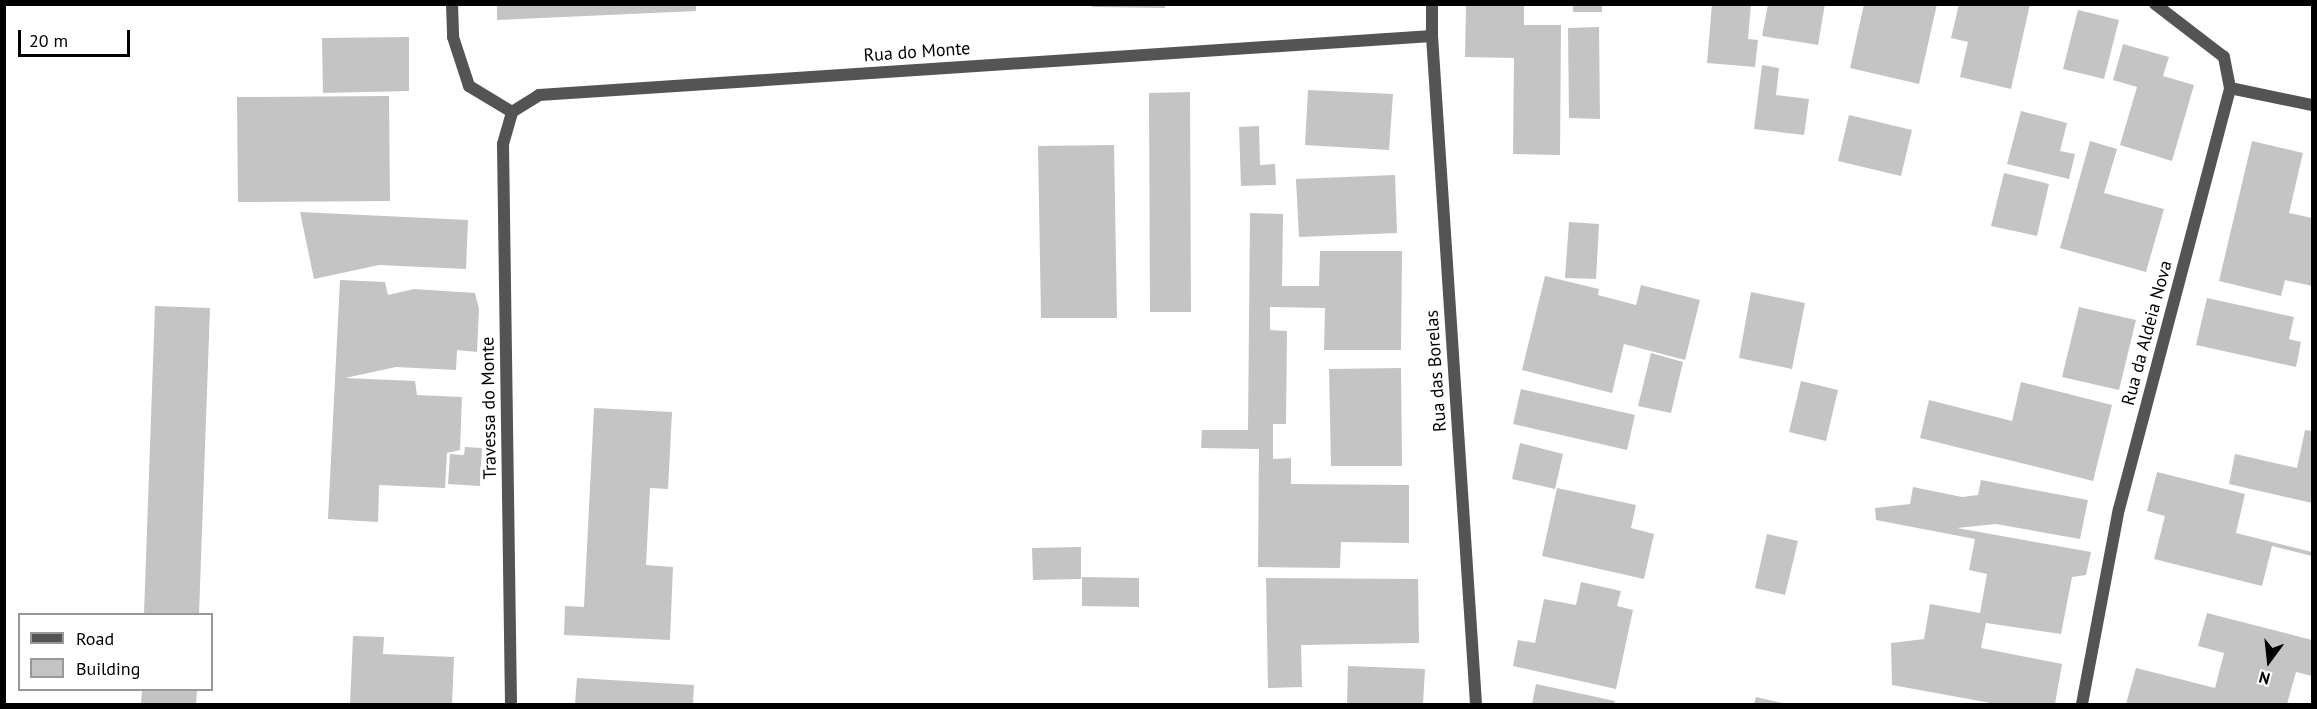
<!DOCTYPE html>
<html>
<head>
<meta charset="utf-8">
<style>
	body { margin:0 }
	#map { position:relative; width:2317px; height:709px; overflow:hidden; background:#fff; font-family:"PT Sans",sans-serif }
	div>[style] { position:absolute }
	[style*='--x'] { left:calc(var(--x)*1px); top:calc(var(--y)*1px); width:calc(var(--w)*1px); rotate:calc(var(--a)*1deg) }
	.building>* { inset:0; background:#c4c4c4 }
	.street>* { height:12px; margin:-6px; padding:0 6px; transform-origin:6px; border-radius:6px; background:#545454 }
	span { translate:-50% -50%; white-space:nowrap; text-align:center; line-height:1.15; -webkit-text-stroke:6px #fff; paint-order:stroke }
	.street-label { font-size:18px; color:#000 }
	.frame { position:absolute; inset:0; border:6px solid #000; pointer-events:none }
	.legend { position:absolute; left:18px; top:613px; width:195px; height:78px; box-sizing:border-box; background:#fff; border:2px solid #999; margin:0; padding:8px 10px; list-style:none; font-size:18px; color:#000 }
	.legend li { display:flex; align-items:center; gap:12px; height:30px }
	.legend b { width:30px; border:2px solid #999 }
	.north { position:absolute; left:2239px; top:631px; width:60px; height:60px; -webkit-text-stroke:4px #fff; paint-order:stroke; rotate:195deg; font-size:16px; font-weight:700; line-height:24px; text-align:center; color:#000 }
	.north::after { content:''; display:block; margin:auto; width:21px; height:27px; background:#000; clip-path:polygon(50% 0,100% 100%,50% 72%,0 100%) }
	.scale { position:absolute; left:18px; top:30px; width:112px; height:27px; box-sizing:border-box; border:3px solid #000; border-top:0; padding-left:8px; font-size:18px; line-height:21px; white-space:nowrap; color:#000; -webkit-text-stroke:4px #fff; paint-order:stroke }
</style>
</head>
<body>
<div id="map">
	<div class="building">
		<i style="clip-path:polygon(497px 4px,696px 4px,696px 11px,497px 20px)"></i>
		<i style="clip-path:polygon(1092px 4px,1165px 4px,1165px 8px,1092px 7px)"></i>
		<i style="clip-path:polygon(1466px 4px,1524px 4px,1524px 25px,1561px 25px,1560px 155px,1513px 154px,1514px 58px,1465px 57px)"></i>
		<i style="clip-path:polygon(1573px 4px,1602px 4px,1602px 12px,1573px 12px)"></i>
		<i style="clip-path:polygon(1712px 4px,1751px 4px,1748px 39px,1758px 40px,1755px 67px,1707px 63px)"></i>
		<i style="clip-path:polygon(1768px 4px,1825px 4px,1818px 45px,1762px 36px)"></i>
		<i style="clip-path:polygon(1864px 4px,1937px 4px,1919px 84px,1850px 68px)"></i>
		<i style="clip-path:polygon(1959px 4px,2030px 4px,2011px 89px,1960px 77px,1968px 42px,1951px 38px)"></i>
		<i style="clip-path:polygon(2078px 10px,2119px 20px,2104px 79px,2063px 69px)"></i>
		<i style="clip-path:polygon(1599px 27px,1600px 119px,1569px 118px,1568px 28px)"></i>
		<i style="clip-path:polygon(409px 37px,409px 91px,323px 93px,322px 38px)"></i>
		<i style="clip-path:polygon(2123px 44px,2169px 57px,2163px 76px,2194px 85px,2172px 161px,2120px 145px,2137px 87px,2113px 80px)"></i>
		<i style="clip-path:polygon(1762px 65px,1779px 68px,1776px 95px,1809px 99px,1804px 135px,1754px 129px)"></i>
		<i style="clip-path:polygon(1308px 90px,1393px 94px,1389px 150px,1305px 145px)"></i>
		<i style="clip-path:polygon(1190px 92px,1191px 312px,1150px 312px,1149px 93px)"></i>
		<i style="clip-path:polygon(389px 96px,390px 201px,238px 202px,237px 97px)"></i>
		<i style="clip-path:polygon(2021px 111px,2067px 123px,2060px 151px,2075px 154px,2069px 179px,2007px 164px)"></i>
		<i style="clip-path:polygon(1849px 115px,1912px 130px,1901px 176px,1838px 161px)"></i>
		<i style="clip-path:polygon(1259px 126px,1260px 165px,1275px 164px,1276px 185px,1241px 186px,1239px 127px)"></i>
		<i style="clip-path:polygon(2090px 141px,2117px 149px,2104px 193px,2164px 209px,2146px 272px,2060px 248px)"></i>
		<i style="clip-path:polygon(2252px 141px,2303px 153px,2289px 213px,2312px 218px,2312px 286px,2285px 280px,2281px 296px,2219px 281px)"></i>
		<i style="clip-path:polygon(1114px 145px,1117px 318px,1041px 318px,1038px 146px)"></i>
		<i style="clip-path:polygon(2004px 173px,2049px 184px,2037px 236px,1991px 226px)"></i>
		<i style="clip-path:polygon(1395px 175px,1397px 233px,1299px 237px,1296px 179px)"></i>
		<i style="clip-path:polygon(300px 212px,468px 220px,466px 269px,379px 265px,314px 279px)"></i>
		<i style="clip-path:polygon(1250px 213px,1283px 214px,1282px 286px,1319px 286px,1320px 251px,1402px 251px,1401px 350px,1324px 350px,1325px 308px,1270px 307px,1270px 330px,1287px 331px,1286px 424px,1273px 424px,1273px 459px,1291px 458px,1291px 484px,1409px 485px,1409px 543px,1341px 542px,1340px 568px,1258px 567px,1259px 449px,1201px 448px,1202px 430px,1248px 430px)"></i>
		<i style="clip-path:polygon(1569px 222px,1599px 224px,1596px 279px,1565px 278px)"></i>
		<i style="clip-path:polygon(1545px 276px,1599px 289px,1598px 295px,1636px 305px,1641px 285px,1700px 300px,1685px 360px,1624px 344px,1612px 393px,1522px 370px)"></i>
		<i style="clip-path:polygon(340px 280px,385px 282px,388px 295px,414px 289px,475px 293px,479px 309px,477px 352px,457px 350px,456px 370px,396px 367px,345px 378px,415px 381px,417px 395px,462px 397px,460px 450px,447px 453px,445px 488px,379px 485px,378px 522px,328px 519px)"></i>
		<i style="clip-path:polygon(1751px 292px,1805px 303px,1792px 369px,1739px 358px)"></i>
		<i style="clip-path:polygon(2207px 298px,2294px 317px,2289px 339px,2301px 342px,2296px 367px,2196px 345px)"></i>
		<i style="clip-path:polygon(155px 306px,210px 308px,199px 614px,144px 614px)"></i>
		<i style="clip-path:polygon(2079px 307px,2136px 320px,2119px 390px,2062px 377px)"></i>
		<i style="clip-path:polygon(1651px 353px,1683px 362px,1671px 413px,1638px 406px)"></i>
		<i style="clip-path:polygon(1401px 368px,1402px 466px,1331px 466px,1329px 369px)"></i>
		<i style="clip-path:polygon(1801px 381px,1838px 390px,1826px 441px,1789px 432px)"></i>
		<i style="clip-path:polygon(2021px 382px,2112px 405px,2093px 481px,1920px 438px,1929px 400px,2012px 421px)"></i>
		<i style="clip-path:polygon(1521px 389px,1635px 415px,1627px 450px,1513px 424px)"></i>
		<i style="clip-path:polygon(594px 408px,672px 412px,668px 489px,650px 488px,646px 565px,673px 567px,670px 640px,564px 635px,565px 606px,584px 607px)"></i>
		<i style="clip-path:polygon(2305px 430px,2312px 431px,2312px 503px,2229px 484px,2235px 454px,2297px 468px)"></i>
		<i style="clip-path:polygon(1520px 443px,1563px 454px,1555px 489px,1512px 479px)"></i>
		<i style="clip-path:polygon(465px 447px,482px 448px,480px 486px,448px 484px,450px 454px,464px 455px)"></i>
		<i style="clip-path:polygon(2157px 472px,2245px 494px,2236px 533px,2312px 552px,2312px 556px,2272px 546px,2262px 586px,2154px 559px,2165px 516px,2147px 511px)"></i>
		<i style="clip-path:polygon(1981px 480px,2088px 500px,2080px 539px,1996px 524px,1957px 528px,2091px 552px,2086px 575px,2072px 577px,2061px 634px,1986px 623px,1981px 648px,2062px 664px,2055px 704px,1996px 704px,1892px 685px,1891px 643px,1924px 639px,1930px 604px,1980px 613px,1987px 574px,1969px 570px,1975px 539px,1876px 520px,1875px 508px,1910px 504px,1913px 487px,1962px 497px,1978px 495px)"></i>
		<i style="clip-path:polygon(1557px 488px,1636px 505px,1631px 528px,1654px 534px,1644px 579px,1542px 556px)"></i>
		<i style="clip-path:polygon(1767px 534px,1798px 541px,1785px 595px,1755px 588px)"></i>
		<i style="clip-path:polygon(1081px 547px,1081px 579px,1033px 580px,1032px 548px)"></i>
		<i style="clip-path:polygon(1082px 577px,1139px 578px,1139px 607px,1082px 606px)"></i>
		<i style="clip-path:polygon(1266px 578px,1418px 579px,1419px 643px,1301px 645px,1302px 687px,1268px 688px)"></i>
		<i style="clip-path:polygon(1581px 582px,1621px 591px,1617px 606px,1633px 610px,1616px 689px,1513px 666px,1518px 640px,1535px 643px,1544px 599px,1576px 605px)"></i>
		<i style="clip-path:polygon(2207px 613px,2312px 640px,2312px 676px,2296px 672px,2287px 704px,2126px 704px,2136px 668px,2215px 688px,2224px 653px,2198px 646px)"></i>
		<i style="clip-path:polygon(353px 636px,384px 637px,383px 654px,454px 657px,452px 704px,350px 704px)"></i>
		<i style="clip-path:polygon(1348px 666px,1425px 669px,1423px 704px,1347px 704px)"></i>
		<i style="clip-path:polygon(577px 678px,694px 685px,693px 704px,575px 704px)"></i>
		<i style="clip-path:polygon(1536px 684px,1615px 701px,1614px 704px,1532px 704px)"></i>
		<i style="clip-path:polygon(142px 690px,197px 690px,196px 704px,141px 704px)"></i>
		<i style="clip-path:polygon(1756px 697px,1787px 704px,1754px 704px)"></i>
	</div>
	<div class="street">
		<i style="--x:452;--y:4;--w:33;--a:88"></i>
		<i style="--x:453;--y:37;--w:52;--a:71.9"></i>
		<i style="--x:469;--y:86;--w:50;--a:31.2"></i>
		<i style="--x:1432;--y:36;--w:669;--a:86.23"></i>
		<i style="--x:2230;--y:88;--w:84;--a:11.7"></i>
		<i style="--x:512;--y:112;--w:32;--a:-32"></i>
		<i style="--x:539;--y:95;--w:895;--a:-3.78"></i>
		<i style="--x:1432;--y:36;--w:32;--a:-90"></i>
		<i style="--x:511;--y:704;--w:560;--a:-90.82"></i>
		<i style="--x:503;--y:144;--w:33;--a:-74"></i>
		<i style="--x:2082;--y:704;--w:198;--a:-79.3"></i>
		<i style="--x:2119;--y:509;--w:435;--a:-75.2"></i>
		<i style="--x:2230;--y:88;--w:32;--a:-101"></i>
		<i style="--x:2224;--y:57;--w:87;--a:-142.5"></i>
	</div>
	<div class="street-label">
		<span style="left:917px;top:52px;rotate:-4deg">Rua do Monte</span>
		<span style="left:2147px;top:333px;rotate:-75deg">Rua da Aldeia Nova</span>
		<span style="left:1436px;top:371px;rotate:-94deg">Rua das Borelas</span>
		<span style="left:489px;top:408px;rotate:-91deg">Travessa do Monte</span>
	</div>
	<div class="frame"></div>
	<ul class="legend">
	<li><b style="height:8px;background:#545454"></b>Road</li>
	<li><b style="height:16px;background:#c4c4c4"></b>Building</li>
	</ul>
	<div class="north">N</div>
	<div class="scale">20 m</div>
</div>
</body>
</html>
